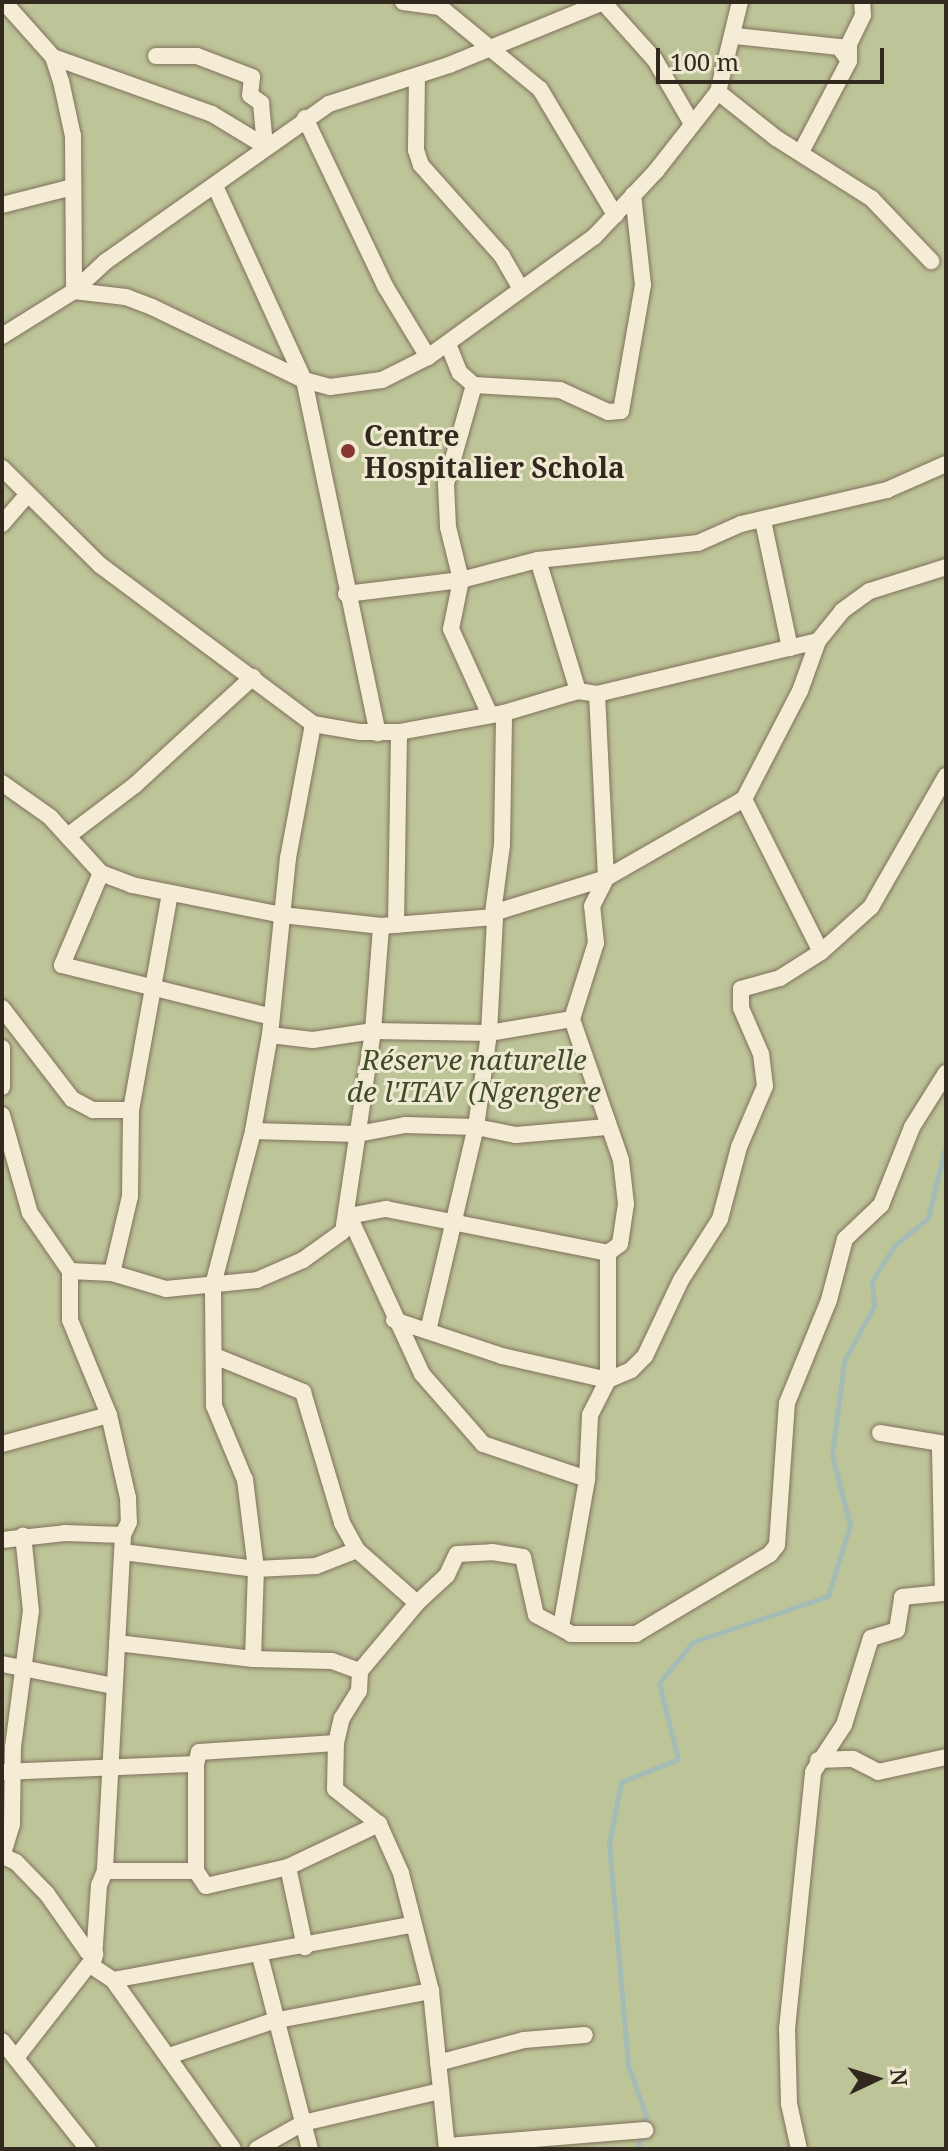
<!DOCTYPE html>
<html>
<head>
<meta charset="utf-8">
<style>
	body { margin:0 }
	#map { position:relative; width:948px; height:2151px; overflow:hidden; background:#e8dfc3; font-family:"Noto Serif",serif }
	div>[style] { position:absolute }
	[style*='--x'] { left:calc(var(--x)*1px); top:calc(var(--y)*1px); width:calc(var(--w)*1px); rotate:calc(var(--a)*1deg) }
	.green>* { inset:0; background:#bdc498 }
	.stream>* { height:5px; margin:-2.5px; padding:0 2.5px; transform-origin:2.5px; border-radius:2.5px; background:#a4bbb6 }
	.roads { filter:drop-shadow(0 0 2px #80715c) drop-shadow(0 0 2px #80715c) }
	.minor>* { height:16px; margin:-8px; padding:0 8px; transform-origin:8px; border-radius:8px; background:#f4ecd5 }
	.dots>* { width:22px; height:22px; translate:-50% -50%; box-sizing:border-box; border:4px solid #f0e9d1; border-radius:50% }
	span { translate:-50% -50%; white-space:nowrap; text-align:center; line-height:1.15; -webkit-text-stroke:6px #f0e9d1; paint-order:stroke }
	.poi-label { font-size:28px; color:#31281e; font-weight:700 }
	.left { translate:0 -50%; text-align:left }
	.park-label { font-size:28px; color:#404b27; font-style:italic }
	.frame { position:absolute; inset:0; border:4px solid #31281e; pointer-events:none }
	.north { position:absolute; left:836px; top:2039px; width:80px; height:80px; -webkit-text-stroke:6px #f0e9d1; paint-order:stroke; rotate:86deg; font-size:22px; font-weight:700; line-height:32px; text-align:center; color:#31281e }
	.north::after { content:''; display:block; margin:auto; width:28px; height:36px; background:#31281e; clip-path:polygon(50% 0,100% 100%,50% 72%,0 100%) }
	.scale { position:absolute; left:656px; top:48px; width:228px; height:36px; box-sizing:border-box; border:4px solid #31281e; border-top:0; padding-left:10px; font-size:24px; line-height:28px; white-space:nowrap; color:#31281e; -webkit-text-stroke:6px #f0e9d1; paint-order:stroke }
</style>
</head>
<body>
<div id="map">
	<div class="green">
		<i style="clip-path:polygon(2px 2px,946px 2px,946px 2149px,2px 2149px)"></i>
	</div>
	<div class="stream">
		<i style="--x:644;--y:2125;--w:9;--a:-77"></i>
		<i style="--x:646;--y:2116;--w:54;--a:-109.4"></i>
		<i style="--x:628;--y:2065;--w:222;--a:-94.9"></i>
		<i style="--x:609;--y:1844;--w:63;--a:-79"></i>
		<i style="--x:621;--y:1782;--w:61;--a:-22"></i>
		<i style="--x:678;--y:1759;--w:78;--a:-104"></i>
		<i style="--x:659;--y:1683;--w:53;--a:-50.3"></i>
		<i style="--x:693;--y:1642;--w:143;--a:-18.8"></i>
		<i style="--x:828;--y:1596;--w:74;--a:-72.8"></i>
		<i style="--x:850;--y:1525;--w:72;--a:-104.4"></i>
		<i style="--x:832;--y:1455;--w:95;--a:-82.7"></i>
		<i style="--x:844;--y:1361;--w:63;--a:-61.4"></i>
		<i style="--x:874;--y:1306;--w:25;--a:-95"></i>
		<i style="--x:872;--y:1281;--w:43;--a:-57.4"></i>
		<i style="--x:895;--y:1245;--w:43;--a:-39.3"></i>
		<i style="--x:928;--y:1218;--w:76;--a:-76.3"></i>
		<i style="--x:637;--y:2149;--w:15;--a:-74"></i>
	</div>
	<div class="roads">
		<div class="minor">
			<i style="--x:4;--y:2;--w:74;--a:48.3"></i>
			<i style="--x:53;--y:57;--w:25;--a:72"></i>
			<i style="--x:61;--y:81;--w:56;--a:77.7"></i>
			<i style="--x:73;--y:136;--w:155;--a:89.6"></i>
			<i style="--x:403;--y:2;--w:37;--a:8"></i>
			<i style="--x:440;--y:7;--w:129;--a:39.4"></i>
			<i style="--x:540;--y:89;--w:147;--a:59.2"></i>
			<i style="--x:735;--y:36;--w:105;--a:6"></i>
			<i style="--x:839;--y:47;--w:17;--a:54"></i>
			<i style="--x:849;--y:61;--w:103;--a:117.8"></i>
			<i style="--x:156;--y:56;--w:41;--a:0"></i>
			<i style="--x:197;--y:56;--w:59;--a:20.9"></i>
			<i style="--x:252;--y:77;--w:18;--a:96"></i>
			<i style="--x:250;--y:95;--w:14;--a:36"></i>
			<i style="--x:261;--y:103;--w:43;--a:84.7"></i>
			<i style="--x:53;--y:57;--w:169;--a:19.7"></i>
			<i style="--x:212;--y:114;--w:62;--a:31.1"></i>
			<i style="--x:849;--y:61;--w:17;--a:-90"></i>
			<i style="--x:849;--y:44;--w:32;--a:-64"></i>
			<i style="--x:863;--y:15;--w:13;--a:-94"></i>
			<i style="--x:417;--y:76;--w:74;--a:90.8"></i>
			<i style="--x:416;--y:150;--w:16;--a:72"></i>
			<i style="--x:421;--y:165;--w:122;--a:48.3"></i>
			<i style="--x:502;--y:256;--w:36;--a:60"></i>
			<i style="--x:718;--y:92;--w:74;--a:38.4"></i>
			<i style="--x:776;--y:138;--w:114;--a:32.4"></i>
			<i style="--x:872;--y:199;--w:86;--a:46.4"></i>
			<i style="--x:305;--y:118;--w:186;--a:64.5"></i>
			<i style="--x:385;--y:286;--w:83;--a:58.8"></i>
			<i style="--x:215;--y:186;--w:213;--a:65.4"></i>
			<i style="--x:304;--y:380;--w:361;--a:78.2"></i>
			<i style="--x:2;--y:205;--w:73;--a:-14.2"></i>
			<i style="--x:74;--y:291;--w:42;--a:-43.1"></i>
			<i style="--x:105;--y:262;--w:274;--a:-35.2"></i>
			<i style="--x:329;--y:104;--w:126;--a:-18"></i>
			<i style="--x:449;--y:65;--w:166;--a:-22.2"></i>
			<i style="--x:603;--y:2;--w:78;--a:48.1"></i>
			<i style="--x:655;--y:60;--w:72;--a:59.9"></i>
			<i style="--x:2;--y:336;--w:85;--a:-32"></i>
			<i style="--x:74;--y:291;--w:52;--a:6.6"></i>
			<i style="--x:126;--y:297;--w:28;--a:21"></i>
			<i style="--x:152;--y:307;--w:169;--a:25.7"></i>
			<i style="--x:304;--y:380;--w:27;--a:15"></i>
			<i style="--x:330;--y:387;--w:52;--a:-7.7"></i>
			<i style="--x:382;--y:380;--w:51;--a:-26.6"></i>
			<i style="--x:428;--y:357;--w:205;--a:-35.9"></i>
			<i style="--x:594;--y:237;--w:91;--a:-46.8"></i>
			<i style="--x:656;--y:171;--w:100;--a:-51.9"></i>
			<i style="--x:718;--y:92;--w:93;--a:-76.3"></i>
			<i style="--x:448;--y:344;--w:31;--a:68"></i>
			<i style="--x:460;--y:373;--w:18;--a:41"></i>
			<i style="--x:474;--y:385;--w:103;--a:105.8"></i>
			<i style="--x:446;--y:484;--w:43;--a:87.3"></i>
			<i style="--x:448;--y:527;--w:55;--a:76.2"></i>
			<i style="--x:461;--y:580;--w:50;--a:101.5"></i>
			<i style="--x:451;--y:629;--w:94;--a:65.6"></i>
			<i style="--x:474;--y:385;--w:86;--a:3.3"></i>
			<i style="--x:560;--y:390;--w:53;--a:24.6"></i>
			<i style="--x:608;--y:412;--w:13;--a:-4"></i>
			<i style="--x:621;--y:411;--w:128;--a:-80.1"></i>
			<i style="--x:643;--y:285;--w:91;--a:-96.3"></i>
			<i style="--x:2;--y:468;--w:138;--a:44.7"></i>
			<i style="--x:100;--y:565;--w:266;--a:36.7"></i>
			<i style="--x:313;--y:724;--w:48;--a:9.7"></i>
			<i style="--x:360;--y:732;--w:39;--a:0"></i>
			<i style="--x:399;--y:732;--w:107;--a:-10.3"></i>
			<i style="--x:504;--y:713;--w:77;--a:-16.6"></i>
			<i style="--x:578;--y:691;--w:19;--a:9"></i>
			<i style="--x:597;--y:694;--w:227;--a:-13.5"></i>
			<i style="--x:818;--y:641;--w:38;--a:-51"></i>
			<i style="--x:842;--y:611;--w:34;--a:-36"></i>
			<i style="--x:870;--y:591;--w:80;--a:-17.5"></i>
			<i style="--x:763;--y:521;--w:130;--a:78"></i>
			<i style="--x:2;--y:524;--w:38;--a:-49"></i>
			<i style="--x:538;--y:560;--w:137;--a:73"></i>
			<i style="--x:346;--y:594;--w:116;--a:-6.9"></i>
			<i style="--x:461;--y:580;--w:80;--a:-14.6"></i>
			<i style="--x:538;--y:560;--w:161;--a:-6.1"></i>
			<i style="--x:698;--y:543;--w:47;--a:-23.8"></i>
			<i style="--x:741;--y:524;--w:150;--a:-13.1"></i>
			<i style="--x:887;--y:490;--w:64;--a:-23.8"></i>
			<i style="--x:2;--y:783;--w:59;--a:35.3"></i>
			<i style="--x:50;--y:817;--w:76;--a:47.7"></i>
			<i style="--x:101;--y:873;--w:33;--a:21"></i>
			<i style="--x:132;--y:885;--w:153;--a:11.3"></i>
			<i style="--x:282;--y:915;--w:100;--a:6.3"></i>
			<i style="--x:381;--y:926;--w:114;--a:-4.5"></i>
			<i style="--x:495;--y:917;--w:4;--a:-117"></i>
			<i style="--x:493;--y:913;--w:118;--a:-17.2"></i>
			<i style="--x:606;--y:878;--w:159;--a:-29.8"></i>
			<i style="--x:744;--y:799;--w:122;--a:-62.6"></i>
			<i style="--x:800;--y:691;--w:53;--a:-70.2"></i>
			<i style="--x:744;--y:799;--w:171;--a:63.3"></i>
			<i style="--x:69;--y:835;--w:83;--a:-37.1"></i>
			<i style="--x:135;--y:785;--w:160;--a:-42.5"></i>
			<i style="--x:101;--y:873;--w:100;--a:113"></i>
			<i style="--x:62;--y:965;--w:216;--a:13.9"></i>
			<i style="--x:493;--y:913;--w:69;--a:-82.5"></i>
			<i style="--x:502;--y:845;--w:132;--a:-89.1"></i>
			<i style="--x:396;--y:925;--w:193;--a:-89.1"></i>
			<i style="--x:2;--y:1008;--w:115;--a:52.4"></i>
			<i style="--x:72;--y:1099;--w:24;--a:28"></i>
			<i style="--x:93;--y:1110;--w:38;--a:0"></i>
			<i style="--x:270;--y:1035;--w:43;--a:6.6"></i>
			<i style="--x:313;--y:1040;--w:61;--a:-8.5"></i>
			<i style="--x:373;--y:1031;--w:116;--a:1"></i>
			<i style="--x:489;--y:1033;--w:84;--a:-9.6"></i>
			<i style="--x:2;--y:1048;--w:39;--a:90"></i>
			<i style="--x:2;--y:1115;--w:102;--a:74.1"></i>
			<i style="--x:30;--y:1213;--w:70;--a:55.4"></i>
			<i style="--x:70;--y:1271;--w:49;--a:90"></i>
			<i style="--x:70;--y:1320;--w:103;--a:67.7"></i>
			<i style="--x:109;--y:1415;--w:85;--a:77.1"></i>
			<i style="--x:128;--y:1498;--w:24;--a:88"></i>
			<i style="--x:129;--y:1522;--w:14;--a:115"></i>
			<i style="--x:123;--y:1535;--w:336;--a:93.1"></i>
			<i style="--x:105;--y:1871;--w:15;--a:113"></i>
			<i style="--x:99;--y:1885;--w:73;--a:93.9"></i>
			<i style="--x:94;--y:1958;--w:127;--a:128"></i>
			<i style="--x:253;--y:1131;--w:105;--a:1.6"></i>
			<i style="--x:358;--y:1134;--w:48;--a:-10.8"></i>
			<i style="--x:405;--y:1125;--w:71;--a:1.6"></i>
			<i style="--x:476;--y:1127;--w:41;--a:11.3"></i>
			<i style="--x:516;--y:1135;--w:91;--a:-5"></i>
			<i style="--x:349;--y:1216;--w:174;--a:65.2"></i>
			<i style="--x:422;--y:1374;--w:93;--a:48.9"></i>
			<i style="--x:483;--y:1444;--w:110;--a:18.6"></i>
			<i style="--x:344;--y:1225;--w:196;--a:-81.5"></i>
			<i style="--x:373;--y:1031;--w:105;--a:-85.6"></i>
			<i style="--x:70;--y:1271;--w:42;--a:2.7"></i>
			<i style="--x:112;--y:1273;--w:56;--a:16.5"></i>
			<i style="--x:166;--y:1289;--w:91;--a:-5.6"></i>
			<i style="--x:257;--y:1280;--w:50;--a:-23.5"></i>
			<i style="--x:303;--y:1260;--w:48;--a:-35.7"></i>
			<i style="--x:342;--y:1232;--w:17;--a:-66"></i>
			<i style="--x:349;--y:1216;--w:38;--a:-11"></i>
			<i style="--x:386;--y:1209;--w:226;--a:11.2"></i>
			<i style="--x:608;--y:1253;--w:15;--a:-37"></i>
			<i style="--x:620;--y:1244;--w:40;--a:-81.5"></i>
			<i style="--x:626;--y:1204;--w:44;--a:-96.5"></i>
			<i style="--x:621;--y:1160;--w:149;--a:-109.2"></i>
			<i style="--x:572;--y:1019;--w:80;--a:-72.5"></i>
			<i style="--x:596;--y:943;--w:37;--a:-96"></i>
			<i style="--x:592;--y:906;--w:31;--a:-63"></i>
			<i style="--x:606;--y:878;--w:184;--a:-92.8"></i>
			<i style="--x:112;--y:1273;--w:79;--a:-76.8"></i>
			<i style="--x:130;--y:1196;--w:86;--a:-89.3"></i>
			<i style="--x:131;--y:1110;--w:219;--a:-79.8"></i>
			<i style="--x:394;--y:1320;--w:114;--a:18.4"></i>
			<i style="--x:502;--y:1356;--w:109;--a:12.8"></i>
			<i style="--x:608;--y:1380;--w:25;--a:-23"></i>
			<i style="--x:631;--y:1370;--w:20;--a:-45"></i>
			<i style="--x:645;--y:1356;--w:84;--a:-64.7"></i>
			<i style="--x:681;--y:1280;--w:72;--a:-57.4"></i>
			<i style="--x:720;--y:1219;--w:74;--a:-75.2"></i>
			<i style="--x:739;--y:1147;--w:66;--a:-66.9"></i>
			<i style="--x:765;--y:1086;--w:32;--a:-97"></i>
			<i style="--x:761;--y:1054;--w:50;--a:-113.5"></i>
			<i style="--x:741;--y:1008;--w:19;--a:-90"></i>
			<i style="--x:741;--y:989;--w:41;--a:-15.8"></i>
			<i style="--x:780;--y:978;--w:49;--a:-32.4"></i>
			<i style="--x:821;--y:952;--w:67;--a:-42"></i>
			<i style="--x:871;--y:907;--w:151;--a:-60.2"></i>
			<i style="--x:428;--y:1331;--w:210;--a:-76.8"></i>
			<i style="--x:476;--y:1127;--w:95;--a:-82.1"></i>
			<i style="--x:489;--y:1033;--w:116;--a:-87"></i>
			<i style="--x:217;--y:1357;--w:93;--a:22.1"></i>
			<i style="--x:303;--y:1392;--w:137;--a:73.4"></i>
			<i style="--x:342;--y:1523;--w:31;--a:61"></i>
			<i style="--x:357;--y:1550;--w:80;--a:41.5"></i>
			<i style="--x:880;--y:1433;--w:67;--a:9.5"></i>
			<i style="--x:2;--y:1444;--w:111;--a:-15.2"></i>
			<i style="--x:2;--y:1540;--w:63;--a:-6.3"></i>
			<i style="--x:65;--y:1533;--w:58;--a:2"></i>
			<i style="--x:123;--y:1552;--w:134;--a:7.3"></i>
			<i style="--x:256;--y:1569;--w:60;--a:-2.9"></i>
			<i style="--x:316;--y:1566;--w:44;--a:-21.3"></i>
			<i style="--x:561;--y:1627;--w:150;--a:-80"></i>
			<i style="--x:587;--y:1479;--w:64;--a:-87.3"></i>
			<i style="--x:590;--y:1415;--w:39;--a:-63"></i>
			<i style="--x:608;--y:1380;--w:127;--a:-90"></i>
			<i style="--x:117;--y:1643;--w:137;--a:6.7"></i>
			<i style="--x:253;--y:1659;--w:79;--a:1.5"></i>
			<i style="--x:332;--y:1661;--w:30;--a:20"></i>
			<i style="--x:253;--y:1659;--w:90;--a:-88.1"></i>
			<i style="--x:256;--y:1569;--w:90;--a:-97"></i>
			<i style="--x:245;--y:1480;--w:80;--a:-112.7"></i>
			<i style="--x:214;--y:1406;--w:121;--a:-90.5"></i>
			<i style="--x:213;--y:1285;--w:159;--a:-75.4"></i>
			<i style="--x:253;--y:1131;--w:97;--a:-80"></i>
			<i style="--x:270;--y:1035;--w:178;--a:-84.2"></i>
			<i style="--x:288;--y:858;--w:136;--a:-79.4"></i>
			<i style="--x:2;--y:1664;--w:113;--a:11.2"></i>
			<i style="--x:818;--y:1760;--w:35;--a:-2"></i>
			<i style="--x:853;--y:1759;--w:28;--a:27"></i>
			<i style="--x:878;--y:1772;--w:70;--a:-12.4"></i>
			<i style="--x:196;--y:1764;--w:107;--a:90"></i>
			<i style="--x:2;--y:1772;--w:194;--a:-2.4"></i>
			<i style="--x:196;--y:1764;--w:12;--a:-76"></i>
			<i style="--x:199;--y:1752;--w:137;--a:-3.8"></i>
			<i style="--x:3;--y:1856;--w:14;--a:25"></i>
			<i style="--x:16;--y:1862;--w:45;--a:45.9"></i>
			<i style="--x:47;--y:1894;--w:70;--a:54.9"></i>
			<i style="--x:87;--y:1951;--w:9;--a:21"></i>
			<i style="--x:2;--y:1857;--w:34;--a:-73"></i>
			<i style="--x:12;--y:1824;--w:77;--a:-89.3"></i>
			<i style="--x:13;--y:1747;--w:137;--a:-82.5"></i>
			<i style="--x:31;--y:1611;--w:76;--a:-96"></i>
			<i style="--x:288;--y:1867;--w:82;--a:78"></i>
			<i style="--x:105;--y:1871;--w:91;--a:0"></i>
			<i style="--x:196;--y:1871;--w:18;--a:56"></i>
			<i style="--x:206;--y:1886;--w:84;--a:-13"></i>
			<i style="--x:288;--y:1867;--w:101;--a:-25.3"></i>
			<i style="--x:260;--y:1956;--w:199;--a:75.5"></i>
			<i style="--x:92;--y:1966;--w:25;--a:34"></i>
			<i style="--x:113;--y:1980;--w:303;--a:-10.5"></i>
			<i style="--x:113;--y:1980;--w:207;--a:54.6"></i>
			<i style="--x:2;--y:2041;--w:138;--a:51.5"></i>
			<i style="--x:169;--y:2056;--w:110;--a:-18.6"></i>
			<i style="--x:273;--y:2021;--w:161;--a:-10.8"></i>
			<i style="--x:438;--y:2063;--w:89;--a:-15"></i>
			<i style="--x:524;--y:2040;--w:61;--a:-4.7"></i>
			<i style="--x:447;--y:2146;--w:199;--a:-4.6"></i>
			<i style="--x:257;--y:2149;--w:53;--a:-29.5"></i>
			<i style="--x:303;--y:2123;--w:142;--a:-13.1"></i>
			<i style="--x:447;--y:2149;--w:159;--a:-95.8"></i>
			<i style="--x:431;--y:1991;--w:122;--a:-104.3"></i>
			<i style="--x:401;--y:1873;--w:54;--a:-114.2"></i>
			<i style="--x:379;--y:1824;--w:56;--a:-141.5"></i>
			<i style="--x:335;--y:1789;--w:46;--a:-88.8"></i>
			<i style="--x:336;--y:1743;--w:26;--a:-77"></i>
			<i style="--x:342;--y:1718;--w:32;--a:-58"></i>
			<i style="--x:359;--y:1691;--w:20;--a:-87"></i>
			<i style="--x:360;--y:1671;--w:89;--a:-50"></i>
			<i style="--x:417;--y:1603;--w:41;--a:-43"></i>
			<i style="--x:447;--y:1575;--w:23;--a:-65"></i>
			<i style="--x:457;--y:1554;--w:35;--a:-3"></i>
			<i style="--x:492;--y:1552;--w:31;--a:9"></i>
			<i style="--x:523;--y:1557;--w:59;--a:77.4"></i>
			<i style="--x:536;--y:1615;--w:40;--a:28"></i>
			<i style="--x:571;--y:1634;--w:65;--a:0"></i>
			<i style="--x:636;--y:1634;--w:156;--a:-30.8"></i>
			<i style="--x:770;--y:1554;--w:11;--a:-52"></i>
			<i style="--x:777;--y:1545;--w:142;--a:-86"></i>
			<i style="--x:787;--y:1403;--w:111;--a:-67.8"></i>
			<i style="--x:829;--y:1300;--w:63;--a:-75.3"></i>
			<i style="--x:845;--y:1239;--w:50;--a:-43.4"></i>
			<i style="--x:881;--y:1205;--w:84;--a:-68.3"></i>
			<i style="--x:912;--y:1127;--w:64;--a:-57.8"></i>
			<i style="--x:799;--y:2149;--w:46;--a:-102.5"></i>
			<i style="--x:789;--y:2104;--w:75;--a:-91.5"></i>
			<i style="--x:787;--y:2029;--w:258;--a:-84.2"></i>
			<i style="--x:813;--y:1772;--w:56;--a:-56.6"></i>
			<i style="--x:844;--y:1725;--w:91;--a:-72.8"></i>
			<i style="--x:871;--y:1638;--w:27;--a:-17"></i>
			<i style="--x:897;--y:1630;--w:33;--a:-81"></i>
			<i style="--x:902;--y:1597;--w:41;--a:-5.6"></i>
			<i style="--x:943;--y:1593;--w:149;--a:-91.2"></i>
		</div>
	</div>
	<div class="dots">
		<i style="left:348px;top:451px;background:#873733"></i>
	</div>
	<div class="poi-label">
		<span class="left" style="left:364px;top:451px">Centre<br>Hospitalier Schola</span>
	</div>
	<div class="park-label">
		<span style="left:474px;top:1075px">Réserve naturelle<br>de l'ITAV (Ngengere</span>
	</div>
	<div class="frame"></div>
	<div class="north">N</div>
	<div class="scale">100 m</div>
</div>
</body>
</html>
